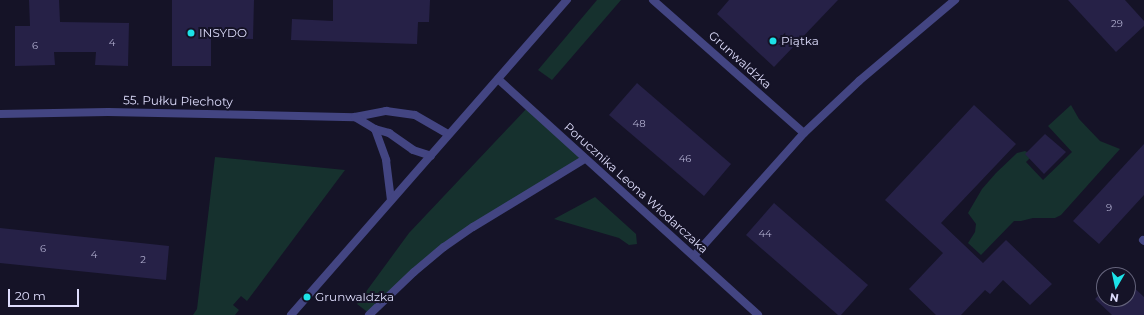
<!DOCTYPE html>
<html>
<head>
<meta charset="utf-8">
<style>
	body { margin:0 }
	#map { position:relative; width:1144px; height:315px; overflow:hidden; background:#151327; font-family:Montserrat,sans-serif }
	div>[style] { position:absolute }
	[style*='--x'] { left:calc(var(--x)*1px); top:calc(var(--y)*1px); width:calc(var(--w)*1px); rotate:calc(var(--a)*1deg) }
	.green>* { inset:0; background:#16312e }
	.building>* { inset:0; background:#262147 }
	.service>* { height:8px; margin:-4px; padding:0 4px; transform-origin:4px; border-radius:4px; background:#434582 }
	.minor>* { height:8px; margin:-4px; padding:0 4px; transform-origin:4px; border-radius:4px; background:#434582 }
	.tertiary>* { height:8px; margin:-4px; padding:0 4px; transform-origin:4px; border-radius:4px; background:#434582 }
	.dots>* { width:11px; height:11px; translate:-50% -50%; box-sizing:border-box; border:2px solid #151327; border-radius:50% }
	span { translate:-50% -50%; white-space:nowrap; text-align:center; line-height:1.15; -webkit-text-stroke:4px #151327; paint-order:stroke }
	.number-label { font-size:10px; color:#b0aecf }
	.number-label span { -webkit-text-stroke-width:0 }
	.poi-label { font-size:12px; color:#deddfc }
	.left { translate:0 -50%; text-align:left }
	.street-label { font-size:12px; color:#deddfc }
	.north { position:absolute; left:1096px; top:267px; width:40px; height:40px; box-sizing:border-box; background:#151327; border:1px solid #65647c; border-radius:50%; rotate:189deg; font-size:11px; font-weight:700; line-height:16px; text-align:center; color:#deddfc }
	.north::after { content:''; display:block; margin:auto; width:14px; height:18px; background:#1ce2e8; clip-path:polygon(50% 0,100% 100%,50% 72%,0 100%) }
	.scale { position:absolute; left:8px; top:289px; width:71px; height:18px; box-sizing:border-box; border:2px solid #deddfc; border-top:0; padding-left:5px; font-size:12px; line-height:14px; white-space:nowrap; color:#deddfc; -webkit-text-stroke:3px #151327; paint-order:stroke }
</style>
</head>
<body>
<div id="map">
	<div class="green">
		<i style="clip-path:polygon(597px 0,621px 0,552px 80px,538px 70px)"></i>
		<i style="clip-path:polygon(1071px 105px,1079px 119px,1100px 141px,1120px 149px,1061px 215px,1055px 218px,1033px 218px,1021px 221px,1014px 221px,981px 255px,968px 243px,975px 232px,976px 224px,968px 213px,982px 189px,996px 173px,1017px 153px,1025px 151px,1029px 153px,1031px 157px,1026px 162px,1043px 180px,1072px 152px,1048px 126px)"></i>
		<i style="clip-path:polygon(528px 107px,585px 159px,473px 227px,370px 314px,357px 304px,409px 233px)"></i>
		<i style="clip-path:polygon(215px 157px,345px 170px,247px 301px,241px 296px,233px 305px,239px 310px,235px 315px,193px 315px,197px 309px)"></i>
		<i style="clip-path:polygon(595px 197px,636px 234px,637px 244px,629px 245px,619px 238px,554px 219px)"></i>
	</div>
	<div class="building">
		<i style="clip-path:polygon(29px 0,59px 0,60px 22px,129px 23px,128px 66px,95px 65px,96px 52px,54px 52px,55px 65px,15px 66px,15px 26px,30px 26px)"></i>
		<i style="clip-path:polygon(172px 0,254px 0,253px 39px,211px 38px,211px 66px,172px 66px)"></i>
		<i style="clip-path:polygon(333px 0,430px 0,429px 22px,418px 22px,417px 44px,291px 40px,292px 19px,333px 21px)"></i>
		<i style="clip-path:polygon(729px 0,838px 0,774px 67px,717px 14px)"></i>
		<i style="clip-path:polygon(1068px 0,1125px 0,1144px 21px,1144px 26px,1116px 52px)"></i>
		<i style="clip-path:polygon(637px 83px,731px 164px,704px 196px,609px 115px)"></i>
		<i style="clip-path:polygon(974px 105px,1016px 144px,941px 223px,983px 263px,1006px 240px,1052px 284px,1030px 305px,1003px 280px,990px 294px,985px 290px,961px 315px,936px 315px,909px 289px,943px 253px,885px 200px)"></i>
		<i style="clip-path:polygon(1045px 134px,1066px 152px,1044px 174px,1025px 154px)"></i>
		<i style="clip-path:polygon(1144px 144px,1144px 195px,1099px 244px,1073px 221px)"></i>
		<i style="clip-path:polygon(774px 203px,868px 285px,841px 315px,838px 315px,746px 235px)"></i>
		<i style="clip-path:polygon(0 228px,169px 246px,166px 280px,0 263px)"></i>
		<i style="clip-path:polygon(1128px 282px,1144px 297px,1144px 315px,1112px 315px,1095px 299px,1104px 290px,1104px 299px,1128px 299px)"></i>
	</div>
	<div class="service">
		<i style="--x:653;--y:0;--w:201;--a:41.4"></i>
		<i style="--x:1143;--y:240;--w:1;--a:45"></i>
	</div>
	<div class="minor">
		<i style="--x:498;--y:79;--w:351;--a:42.2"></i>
		<i style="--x:694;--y:256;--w:165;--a:-48.2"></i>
		<i style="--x:804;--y:133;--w:76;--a:-43.4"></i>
		<i style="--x:859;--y:81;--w:126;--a:-40.2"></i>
		<i style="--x:369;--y:315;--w:62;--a:-43.7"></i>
		<i style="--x:414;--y:272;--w:39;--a:-40"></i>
		<i style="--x:444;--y:247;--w:35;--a:-35"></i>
		<i style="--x:473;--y:227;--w:131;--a:-31.3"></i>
	</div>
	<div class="tertiary">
		<i style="--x:0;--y:114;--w:108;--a:-1.1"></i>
		<i style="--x:108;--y:112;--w:247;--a:1.2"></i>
		<i style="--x:355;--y:117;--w:32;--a:-11"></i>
		<i style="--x:386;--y:111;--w:29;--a:8"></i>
		<i style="--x:415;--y:115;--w:38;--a:30"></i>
		<i style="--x:355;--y:117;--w:23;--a:31"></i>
		<i style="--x:375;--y:129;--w:15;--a:16"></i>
		<i style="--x:389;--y:133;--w:29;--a:35"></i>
		<i style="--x:413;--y:150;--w:19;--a:18"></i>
		<i style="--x:375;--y:129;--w:33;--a:70"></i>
		<i style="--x:386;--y:160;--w:40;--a:82.9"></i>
		<i style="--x:291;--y:315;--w:419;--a:-48.8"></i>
	</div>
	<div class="dots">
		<i style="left:191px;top:33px;background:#1ce2e8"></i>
		<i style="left:773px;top:41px;background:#1ce2e8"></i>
		<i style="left:307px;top:297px;background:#1ce2e8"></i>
	</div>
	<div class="number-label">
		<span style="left:1117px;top:24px">29</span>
		<span style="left:112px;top:43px">4</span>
		<span style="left:35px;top:46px">6</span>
		<span style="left:639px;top:124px">48</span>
		<span style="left:685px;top:159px">46</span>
		<span style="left:1109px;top:208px">9</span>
		<span style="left:765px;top:234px">44</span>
		<span style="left:43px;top:249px">6</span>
		<span style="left:94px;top:255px">4</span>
		<span style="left:143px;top:260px">2</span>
	</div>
	<div class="poi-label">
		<span class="left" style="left:199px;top:33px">INSYDO</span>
		<span class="left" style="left:781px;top:41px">Piątka</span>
		<span class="left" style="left:315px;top:297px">Grunwaldzka</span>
	</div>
	<div class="street-label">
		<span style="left:740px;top:60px;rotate:42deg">Grunwaldzka</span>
		<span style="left:178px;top:101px;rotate:1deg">55. Pułku Piechoty</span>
		<span style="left:636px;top:188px;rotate:42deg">Porucznika Leona Włodarczaka</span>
	</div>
	<div class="north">N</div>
	<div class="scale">20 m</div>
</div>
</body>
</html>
